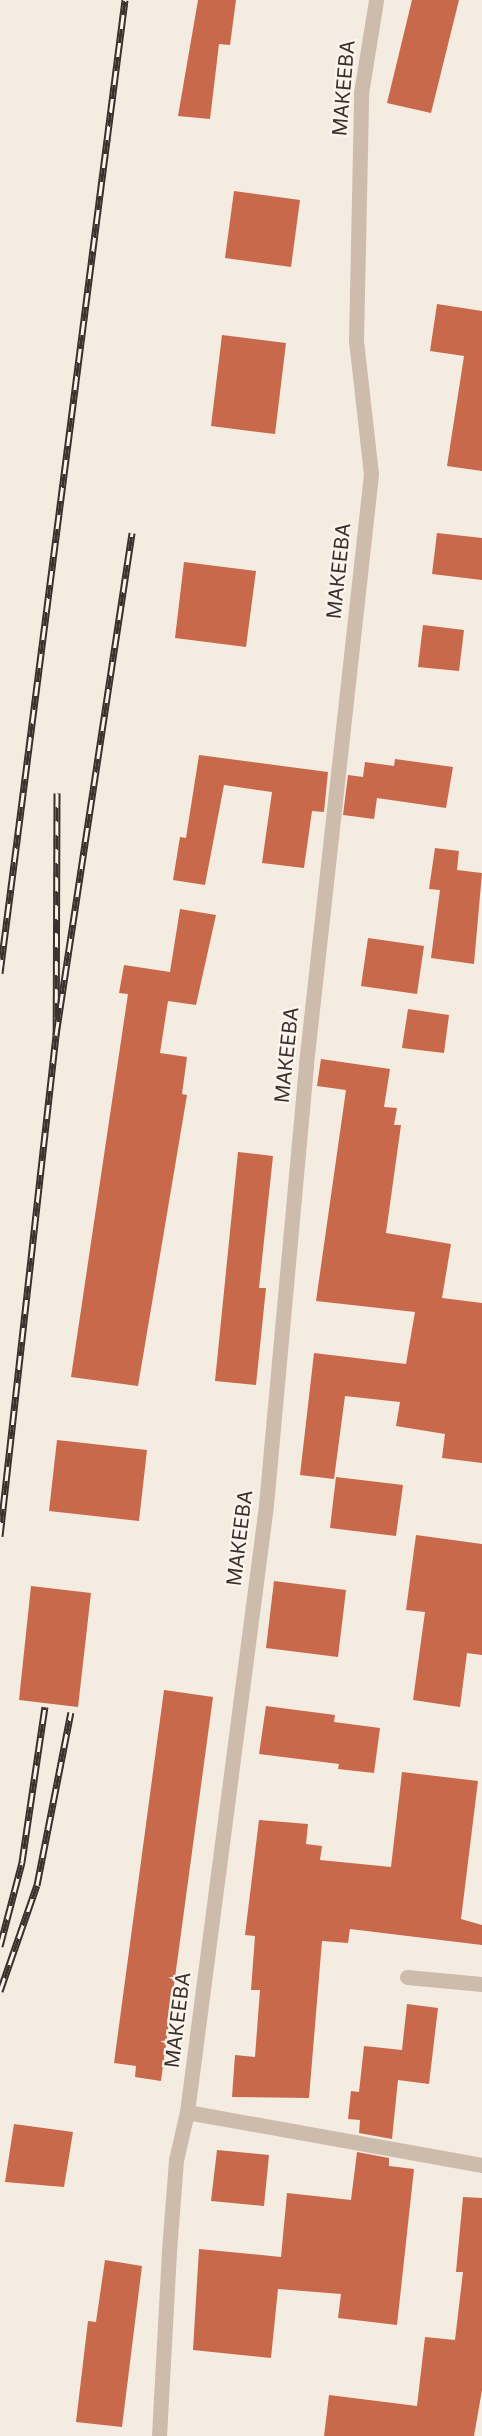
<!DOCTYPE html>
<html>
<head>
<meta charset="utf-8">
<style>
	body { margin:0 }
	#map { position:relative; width:482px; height:2436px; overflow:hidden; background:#f4ebe1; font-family:Inter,sans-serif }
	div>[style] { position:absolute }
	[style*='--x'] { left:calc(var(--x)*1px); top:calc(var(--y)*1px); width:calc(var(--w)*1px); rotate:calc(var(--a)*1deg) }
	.building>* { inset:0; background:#c8694b }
	.service>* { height:15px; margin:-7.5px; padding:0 7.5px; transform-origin:7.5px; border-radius:7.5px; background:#cdbbac }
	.minor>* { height:15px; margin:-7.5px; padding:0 7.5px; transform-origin:7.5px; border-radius:7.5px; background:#cdbbac }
	.rail>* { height:7px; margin-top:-3.5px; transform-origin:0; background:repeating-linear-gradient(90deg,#fbf5ee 0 14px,#3b302b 0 28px); box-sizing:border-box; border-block:2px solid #3b302b }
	span { translate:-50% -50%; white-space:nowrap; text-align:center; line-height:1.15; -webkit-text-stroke:4.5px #fbf5ee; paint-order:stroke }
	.street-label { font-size:20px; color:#3b302b }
</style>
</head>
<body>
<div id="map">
	<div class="building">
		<i style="clip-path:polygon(198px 0,236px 0,230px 45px,219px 44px,210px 119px,178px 116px)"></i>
		<i style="clip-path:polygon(412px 0,459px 0,431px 113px,387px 103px)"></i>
		<i style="clip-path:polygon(234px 191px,300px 200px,291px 267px,225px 258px)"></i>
		<i style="clip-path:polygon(437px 304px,482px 311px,482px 471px,447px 466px,464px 356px,430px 351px)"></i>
		<i style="clip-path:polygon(222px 335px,286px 343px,275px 434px,211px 426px)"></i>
		<i style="clip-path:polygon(437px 533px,482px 538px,482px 580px,432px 574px)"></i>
		<i style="clip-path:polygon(184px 562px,256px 571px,246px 647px,175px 638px)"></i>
		<i style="clip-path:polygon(423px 625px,464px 630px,459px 671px,418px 667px)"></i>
		<i style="clip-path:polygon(199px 755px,328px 772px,324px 812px,312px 811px,304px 868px,262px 863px,272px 792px,224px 785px,205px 885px,173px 880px,180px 837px,186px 838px)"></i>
		<i style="clip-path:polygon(395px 759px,453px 767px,446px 808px,377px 798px,374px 819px,343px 815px,348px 775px,363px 777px,365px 762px,394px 766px)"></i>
		<i style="clip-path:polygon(435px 848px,459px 851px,457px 870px,482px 873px,474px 964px,431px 958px,440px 890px,429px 889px)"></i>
		<i style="clip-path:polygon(180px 909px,216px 915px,196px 1005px,168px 1001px,160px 1053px,187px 1057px,182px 1094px,187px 1095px,138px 1386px,71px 1377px,128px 994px,119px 993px,124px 965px,170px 972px)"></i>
		<i style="clip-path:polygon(368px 938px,424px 946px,417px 994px,361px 986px)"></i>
		<i style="clip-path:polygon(408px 1009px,449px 1015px,444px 1053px,402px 1048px)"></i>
		<i style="clip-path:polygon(321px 1059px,390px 1069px,384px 1107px,397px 1108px,394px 1125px,401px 1125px,386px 1233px,451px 1244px,442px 1298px,482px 1303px,482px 1463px,442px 1458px,445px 1434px,396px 1426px,400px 1402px,345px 1396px,334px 1479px,300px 1475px,314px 1353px,406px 1364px,415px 1312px,316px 1301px,346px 1090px,317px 1086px)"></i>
		<i style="clip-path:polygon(238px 1152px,273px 1156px,259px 1288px,266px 1288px,256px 1385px,215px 1381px)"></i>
		<i style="clip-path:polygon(57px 1440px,147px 1450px,139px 1521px,49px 1511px)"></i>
		<i style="clip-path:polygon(336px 1477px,403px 1485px,396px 1536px,330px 1528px)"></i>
		<i style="clip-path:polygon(416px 1535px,482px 1544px,482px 1655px,467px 1653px,460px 1707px,413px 1700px,425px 1612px,406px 1610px)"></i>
		<i style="clip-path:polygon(274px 1581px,346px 1590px,338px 1657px,266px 1648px)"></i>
		<i style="clip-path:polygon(31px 1586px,91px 1593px,78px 1707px,19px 1700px)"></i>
		<i style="clip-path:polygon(164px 1690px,213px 1697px,161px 2081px,135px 2077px,136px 2066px,114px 2063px)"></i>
		<i style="clip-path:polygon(266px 1706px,335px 1715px,334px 1722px,380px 1728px,374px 1773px,338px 1769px,339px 1764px,259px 1754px)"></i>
		<i style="clip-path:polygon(402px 1772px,478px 1781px,461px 1919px,482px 1925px,482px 1945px,350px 1929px,348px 1943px,322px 1941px,309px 2098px,232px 2097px,235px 2055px,255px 2057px,260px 1990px,251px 1990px,255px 1936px,245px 1935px,259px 1820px,308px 1824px,306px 1844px,322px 1846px,320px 1860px,391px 1867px)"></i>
		<i style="clip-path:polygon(407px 2004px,438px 2008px,429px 2084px,398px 2080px,392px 2139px,359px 2133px,360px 2120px,348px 2119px,351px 2091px,359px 2092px,364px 2046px,402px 2050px)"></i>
		<i style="clip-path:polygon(14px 2124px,73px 2132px,64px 2187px,5px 2182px)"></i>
		<i style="clip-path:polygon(217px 2150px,269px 2155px,264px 2206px,211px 2201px)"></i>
		<i style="clip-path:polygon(357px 2152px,389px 2158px,389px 2166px,414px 2169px,397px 2325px,338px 2318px,341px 2294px,278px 2289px,271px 2358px,193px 2350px,199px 2249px,281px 2257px,287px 2193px,351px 2200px)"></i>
		<i style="clip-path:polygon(463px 2197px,482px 2198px,482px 2390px,474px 2436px,324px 2436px,329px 2395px,417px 2406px,425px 2337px,455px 2340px,463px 2272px,456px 2272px)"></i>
		<i style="clip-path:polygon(105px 2260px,142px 2266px,122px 2427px,76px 2422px,88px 2321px,96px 2322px)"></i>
	</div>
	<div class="service">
		<i style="--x:407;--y:1977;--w:75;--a:5.3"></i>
		<i style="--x:159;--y:2436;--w:185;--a:-86.9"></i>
	</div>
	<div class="minor">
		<i style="--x:187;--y:2112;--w:612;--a:-82.58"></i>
		<i style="--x:266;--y:1505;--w:443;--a:-84.8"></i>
		<i style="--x:306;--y:1064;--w:594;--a:-83.71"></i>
		<i style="--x:371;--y:474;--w:134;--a:-96.4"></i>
		<i style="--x:356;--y:341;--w:248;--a:-88.8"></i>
		<i style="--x:361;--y:93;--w:94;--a:-80.8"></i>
		<i style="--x:169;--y:2251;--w:91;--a:-85.6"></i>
		<i style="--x:176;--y:2160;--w:49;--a:-77.1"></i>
		<i style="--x:187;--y:2112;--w:300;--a:10.2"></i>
	</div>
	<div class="rail">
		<i style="--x:57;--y:793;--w:242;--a:90.2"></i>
		<i style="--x:56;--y:1035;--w:508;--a:-81.39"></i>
		<i style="--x:0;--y:973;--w:981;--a:-82.68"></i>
		<i style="--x:0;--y:1536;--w:504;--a:-83.62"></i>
		<i style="--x:0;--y:1946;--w:87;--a:-75.3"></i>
		<i style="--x:22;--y:1862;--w:157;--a:-81.6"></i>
		<i style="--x:0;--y:1991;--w:112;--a:-70.8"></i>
		<i style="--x:37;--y:1885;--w:176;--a:-78.9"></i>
	</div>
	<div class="street-label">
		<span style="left:344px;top:88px;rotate:-85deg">МАКЕЕВА</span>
		<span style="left:339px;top:571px;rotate:-84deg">МАКЕЕВА</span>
		<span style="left:287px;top:1055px;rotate:-84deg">МАКЕЕВА</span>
		<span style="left:240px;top:1538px;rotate:-83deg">МАКЕЕВА</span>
		<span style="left:178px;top:2020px;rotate:-83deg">МАКЕЕВА</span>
	</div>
</div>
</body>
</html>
